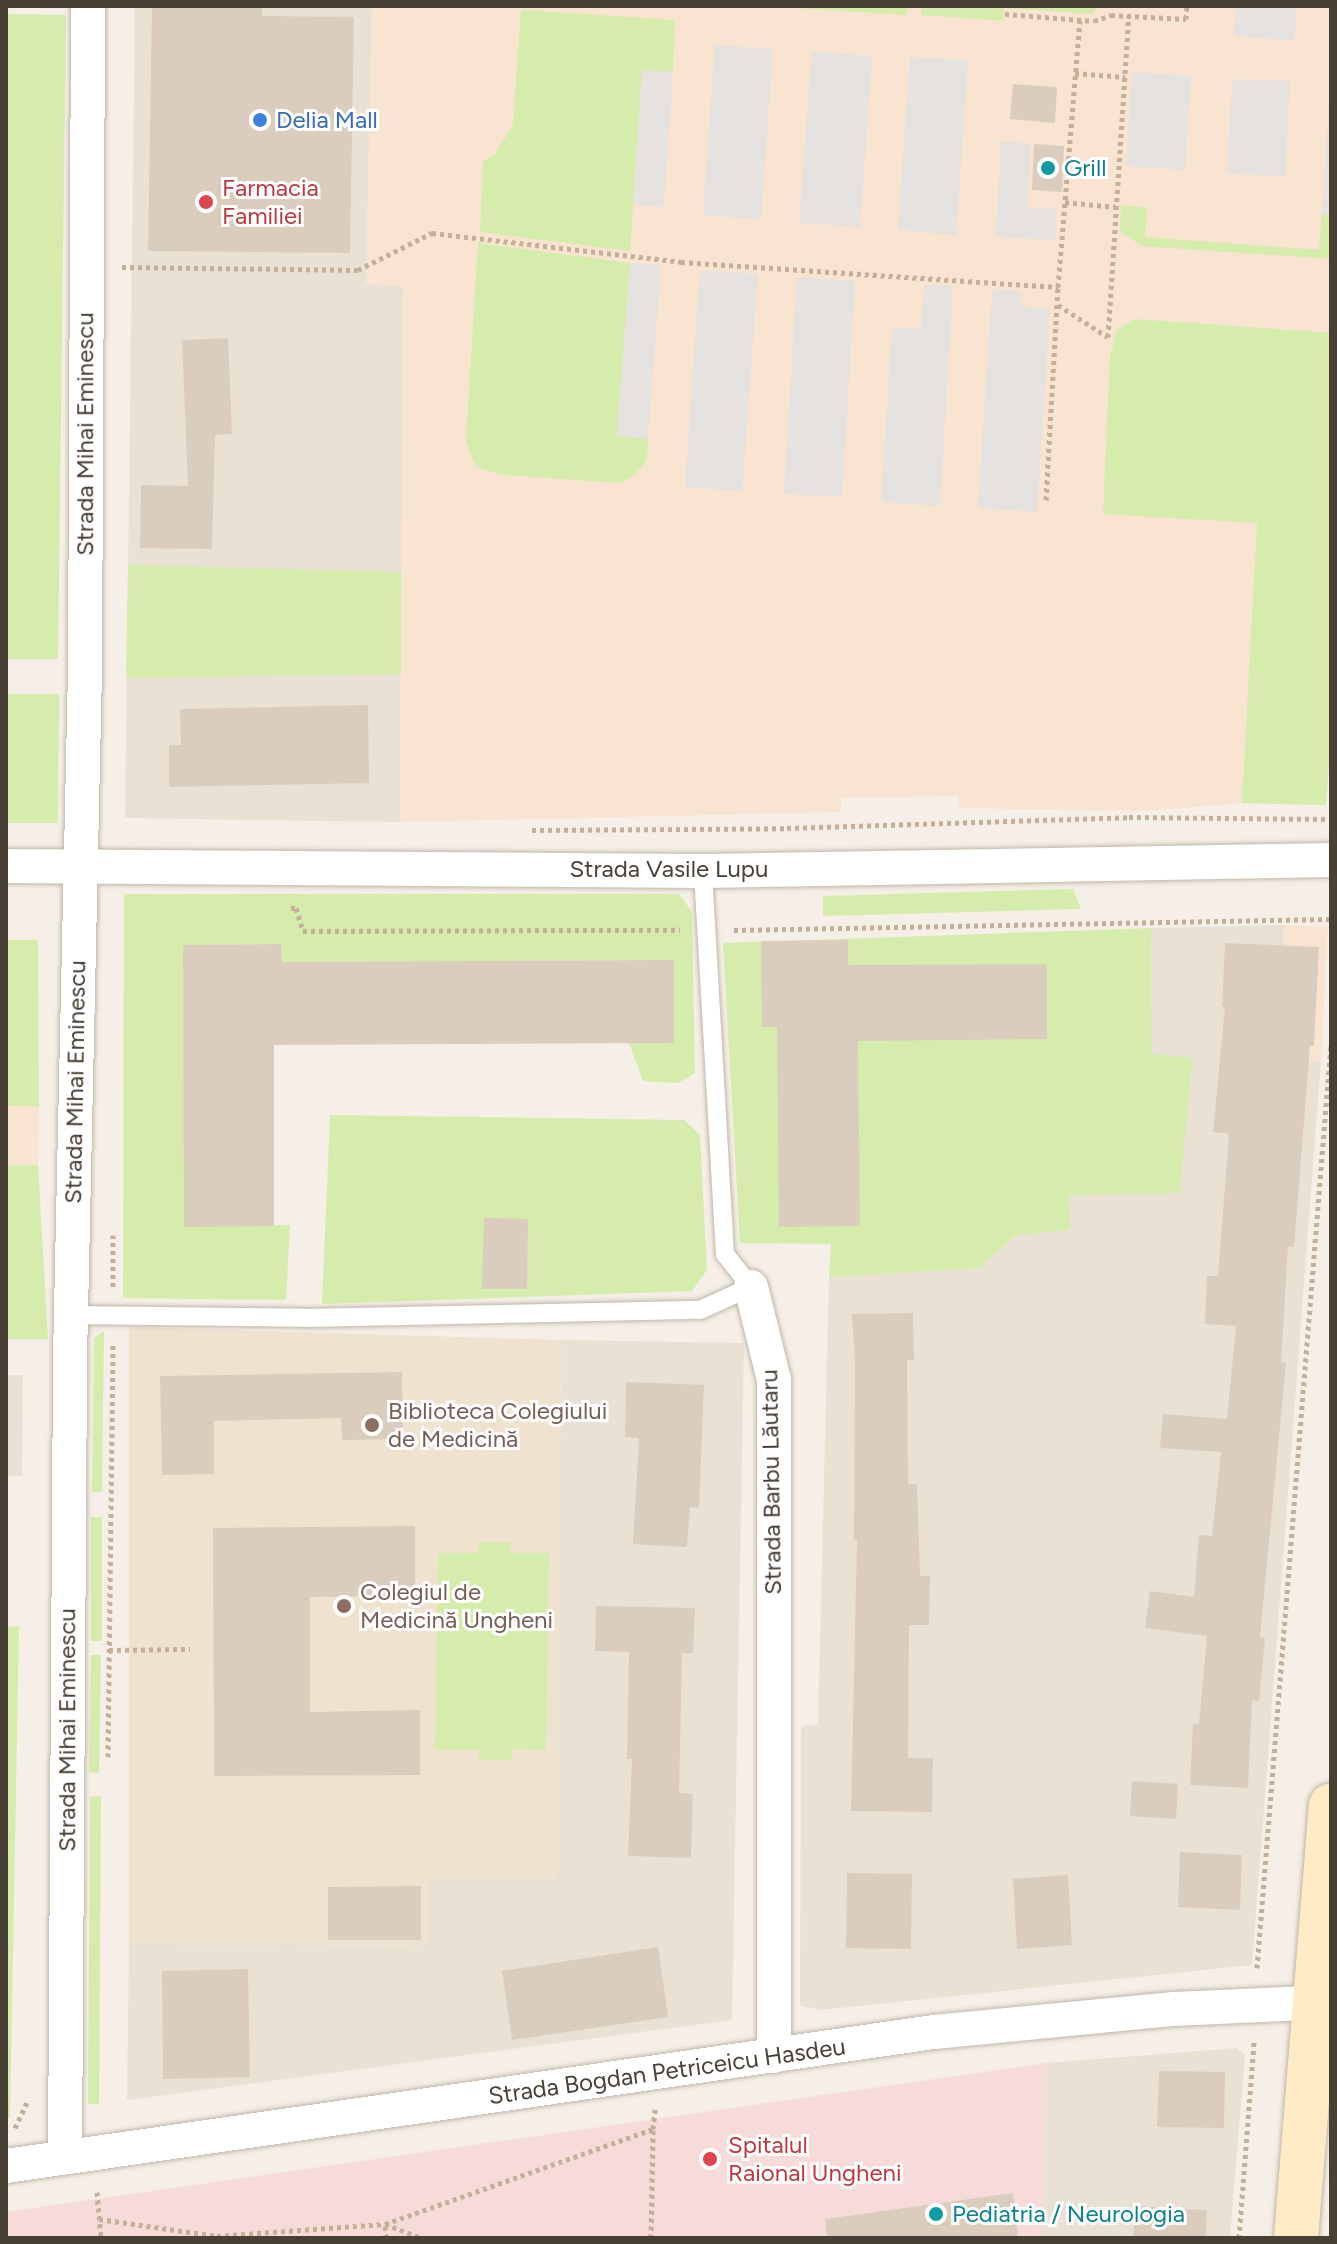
<!DOCTYPE html>
<html>
<head>
<meta charset="utf-8">
<style>
	body { margin:0 }
	#map { position:relative; width:1337px; height:2244px; overflow:hidden; background:#f5efe7; font-family:Figtree,sans-serif }
	div>[style] { position:absolute }
	[style*='--x'] { left:calc(var(--x)*1px); top:calc(var(--y)*1px); width:calc(var(--w)*1px); rotate:calc(var(--a)*1deg) }
	.residential>* { inset:0; background:#e9e1d4 }
	.commercial>* { inset:0; background:#f8e4d0 }
	.education>* { inset:0; background:#efe3d0 }
	.medical>* { inset:0; background:#f6dbd9 }
	.green>* { inset:0; background:#d5ecac }
	.parking>* { inset:0; background:#e5e2df }
	.building>* { inset:0; background:#dacdbe }
	.path>* { height:5px; margin-top:-2.5px; transform-origin:0; background:repeating-linear-gradient(90deg,#c4b099 0 4px,transparent 0 8px) }
	.roads { filter:drop-shadow(0 0 2px #c1b6a8) drop-shadow(0 0 2px #c1b6a8) }
	.lane>* { height:18px; margin:-9px; padding:0 9px; transform-origin:9px; border-radius:9px; background:#fff }
	.street>* { height:34px; margin:-17px; padding:0 17px; transform-origin:17px; border-radius:17px; background:#fff }
	.secondary>* { height:44px; margin:-22px; padding:0 22px; transform-origin:22px; border-radius:22px; background:#ffecc6 }
	.dots>* { width:22px; height:22px; translate:-50% -50%; box-sizing:border-box; border:4px solid #fff; border-radius:50% }
	span { translate:-50% -50%; white-space:nowrap; text-align:center; line-height:1.15; -webkit-text-stroke:6px #fff; paint-order:stroke }
	.shop-label { font-size:24px; color:#366cbe }
	.left { translate:0 -50%; text-align:left }
	.culture-label { font-size:24px; color:#0d838f }
	.health-label { font-size:24px; color:#be3a42 }
	.street-label { font-size:24px; color:#483f35 }
	.education-label { font-size:24px; color:#785e54 }
	.frame { position:absolute; inset:0; border:8px solid #483f35; pointer-events:none }
</style>
</head>
<body>
<div id="map">
	<div class="residential">
		<i style="clip-path:polygon(135px 6px,372px 6px,366px 283px,403px 286px,400px 822px,125px 818px)"></i>
		<i style="clip-path:polygon(1284px 925px,1281px 980px,1232px 1057px,1321px 1061px,1252px 1965px,820px 2010px,800px 2005px,801px 1726px,818px 1725px,829px 1277px,979px 1268px,1016px 1235px,1069px 1230px,1069px 1195px,1191px 1058px,1152px 1055px,1151px 928px)"></i>
		<i style="clip-path:polygon(561px 1340px,744px 1343px,732px 2020px,127px 2100px,129px 1944px,427px 1946px,426px 1879px,557px 1880px)"></i>
		<i style="clip-path:polygon(6px 1375px,23px 1375px,22px 1476px,6px 1476px)"></i>
		<i style="clip-path:polygon(1237px 2048px,1245px 2055px,1230px 2238px,1042px 2238px,1047px 2063px)"></i>
	</div>
	<div class="commercial">
		<i style="clip-path:polygon(372px 6px,1331px 6px,1331px 736px,1326px 805px,1242px 803px,1147px 811px,959px 808px,958px 796px,841px 798px,841px 812px,400px 822px,403px 286px,366px 284px)"></i>
		<i style="clip-path:polygon(1284px 925px,1328px 927px,1321px 1061px,1232px 1057px,1281px 980px)"></i>
		<i style="clip-path:polygon(6px 1106px,39px 1106px,38px 1165px,6px 1166px)"></i>
	</div>
	<div class="education">
		<i style="clip-path:polygon(129px 1327px,561px 1340px,557px 1880px,427px 1879px,427px 1946px,129px 1944px)"></i>
	</div>
	<div class="medical">
		<i style="clip-path:polygon(1047px 2063px,1042px 2238px,6px 2238px,6px 2212px)"></i>
	</div>
	<div class="green">
		<i style="clip-path:polygon(764px 6px,908px 6px,907px 15px)"></i>
		<i style="clip-path:polygon(922px 6px,1098px 6px,1093px 14px,1004px 8px,1003px 21px,921px 15px)"></i>
		<i style="clip-path:polygon(521px 10px,675px 20px,673px 72px,642px 71px,630px 251px,480px 232px,483px 162px,495px 154px,513px 125px)"></i>
		<i style="clip-path:polygon(6px 14px,66px 15px,58px 659px,6px 659px)"></i>
		<i style="clip-path:polygon(1121px 205px,1147px 208px,1145px 237px,1319px 250px,1322px 214px,1331px 215px,1331px 259px,1142px 246px,1120px 232px)"></i>
		<i style="clip-path:polygon(478px 243px,630px 263px,617px 436px,648px 439px,647px 460px,633px 477px,620px 483px,504px 475px,481px 469px,474px 462px,466px 440px)"></i>
		<i style="clip-path:polygon(1134px 319px,1331px 333px,1331px 736px,1326px 805px,1242px 803px,1257px 523px,1103px 514px,1110px 358px,1117px 330px)"></i>
		<i style="clip-path:polygon(128px 565px,401px 572px,401px 674px,126px 678px)"></i>
		<i style="clip-path:polygon(6px 694px,59px 694px,58px 823px,6px 823px)"></i>
		<i style="clip-path:polygon(1073px 889px,1081px 909px,823px 916px,823px 896px)"></i>
		<i style="clip-path:polygon(124px 894px,679px 894px,692px 912px,695px 1073px,678px 1083px,643px 1081px,629px 1043px,674px 1042px,673px 960px,282px 962px,281px 944px,184px 945px,184px 1226px,290px 1225px,286px 1300px,123px 1298px)"></i>
		<i style="clip-path:polygon(1151px 928px,1152px 1054px,1192px 1058px,1180px 1193px,1069px 1195px,1070px 1230px,1016px 1235px,979px 1268px,829px 1277px,831px 1244px,740px 1243px,723px 943px)"></i>
		<i style="clip-path:polygon(6px 940px,38px 940px,39px 1106px,6px 1106px)"></i>
		<i style="clip-path:polygon(330px 1115px,684px 1120px,700px 1135px,707px 1270px,692px 1291px,322px 1304px)"></i>
		<i style="clip-path:polygon(38px 1165px,48px 1339px,6px 1339px,6px 1166px)"></i>
		<i style="clip-path:polygon(104px 1331px,102px 1492px,92px 1492px,94px 1338px)"></i>
		<i style="clip-path:polygon(91px 1517px,102px 1517px,102px 1641px,91px 1641px)"></i>
		<i style="clip-path:polygon(478px 1542px,510px 1542px,510px 1553px,549px 1553px,546px 1750px,512px 1749px,511px 1760px,479px 1760px,478px 1750px,435px 1750px,438px 1553px,478px 1553px)"></i>
		<i style="clip-path:polygon(19px 1626px,10px 2118px,6px 2118px,6px 1627px)"></i>
		<i style="clip-path:polygon(91px 1655px,101px 1655px,99px 1773px,89px 1772px)"></i>
		<i style="clip-path:polygon(101px 1796px,99px 2104px,88px 2104px,90px 1797px)"></i>
	</div>
	<div class="parking">
		<i style="clip-path:polygon(1236px 6px,1297px 6px,1294px 41px,1234px 36px)"></i>
		<i style="clip-path:polygon(715px 45px,773px 49px,761px 219px,703px 215px)"></i>
		<i style="clip-path:polygon(812px 52px,872px 56px,860px 227px,799px 223px)"></i>
		<i style="clip-path:polygon(910px 57px,968px 60px,956px 235px,898px 230px)"></i>
		<i style="clip-path:polygon(1331px 66px,1331px 215px,1322px 214px)"></i>
		<i style="clip-path:polygon(642px 70px,673px 72px,664px 207px,634px 205px)"></i>
		<i style="clip-path:polygon(1132px 72px,1191px 76px,1185px 170px,1126px 166px)"></i>
		<i style="clip-path:polygon(1232px 79px,1290px 81px,1285px 176px,1227px 174px)"></i>
		<i style="clip-path:polygon(1001px 142px,1031px 143px,1027px 207px,1057px 209px,1055px 240px,996px 237px)"></i>
		<i style="clip-path:polygon(630px 263px,661px 265px,648px 439px,617px 436px)"></i>
		<i style="clip-path:polygon(700px 270px,758px 274px,742px 491px,685px 487px)"></i>
		<i style="clip-path:polygon(797px 277px,855px 281px,842px 497px,784px 494px)"></i>
		<i style="clip-path:polygon(924px 285px,953px 286px,940px 506px,881px 502px,892px 328px,921px 329px)"></i>
		<i style="clip-path:polygon(992px 289px,1021px 291px,1020px 306px,1050px 309px,1037px 512px,978px 508px)"></i>
	</div>
	<div class="building">
		<i style="clip-path:polygon(152px 6px,262px 6px,262px 16px,354px 17px,350px 253px,148px 251px)"></i>
		<i style="clip-path:polygon(1013px 84px,1057px 87px,1055px 123px,1010px 119px)"></i>
		<i style="clip-path:polygon(1034px 144px,1064px 146px,1062px 192px,1032px 190px)"></i>
		<i style="clip-path:polygon(228px 338px,232px 434px,215px 435px,212px 549px,140px 548px,141px 485px,188px 486px,182px 340px)"></i>
		<i style="clip-path:polygon(368px 705px,369px 783px,169px 787px,169px 745px,181px 745px,180px 709px)"></i>
		<i style="clip-path:polygon(848px 940px,848px 965px,1047px 964px,1047px 1039px,858px 1041px,860px 1226px,779px 1227px,777px 1027px,762px 1027px,761px 941px)"></i>
		<i style="clip-path:polygon(1225px 943px,1319px 947px,1314px 1046px,1310px 1046px,1294px 1247px,1288px 1247px,1281px 1362px,1286px 1363px,1260px 1637px,1265px 1638px,1259px 1701px,1252px 1700px,1248px 1788px,1190px 1785px,1193px 1724px,1199px 1724px,1207px 1636px,1145px 1628px,1150px 1591px,1194px 1597px,1199px 1535px,1212px 1536px,1221px 1452px,1160px 1448px,1163px 1414px,1227px 1419px,1236px 1326px,1205px 1324px,1207px 1276px,1218px 1276px,1229px 1134px,1213px 1132px,1225px 1007px,1222px 1007px)"></i>
		<i style="clip-path:polygon(281px 944px,282px 962px,674px 960px,674px 1043px,274px 1045px,274px 1226px,184px 1227px,183px 945px)"></i>
		<i style="clip-path:polygon(484px 1218px,528px 1219px,527px 1289px,482px 1289px)"></i>
		<i style="clip-path:polygon(913px 1313px,914px 1360px,907px 1360px,908px 1484px,917px 1484px,920px 1576px,930px 1576px,929px 1625px,909px 1625px,908px 1758px,933px 1758px,932px 1812px,851px 1811px,857px 1540px,854px 1540px,855px 1361px,852px 1314px)"></i>
		<i style="clip-path:polygon(402px 1372px,403px 1439px,342px 1440px,341px 1418px,214px 1421px,214px 1474px,162px 1475px,160px 1376px)"></i>
		<i style="clip-path:polygon(626px 1382px,704px 1385px,699px 1508px,690px 1507px,687px 1547px,633px 1544px,639px 1438px,625px 1437px)"></i>
		<i style="clip-path:polygon(415px 1526px,415px 1596px,310px 1597px,310px 1712px,420px 1710px,420px 1775px,214px 1776px,213px 1528px)"></i>
		<i style="clip-path:polygon(596px 1606px,695px 1608px,693px 1653px,682px 1653px,679px 1793px,693px 1794px,691px 1858px,628px 1856px,632px 1759px,627px 1759px,629px 1652px,595px 1651px)"></i>
		<i style="clip-path:polygon(1132px 1781px,1178px 1784px,1176px 1819px,1130px 1816px)"></i>
		<i style="clip-path:polygon(1180px 1852px,1242px 1855px,1240px 1910px,1178px 1907px)"></i>
		<i style="clip-path:polygon(847px 1873px,912px 1874px,911px 1949px,846px 1948px)"></i>
		<i style="clip-path:polygon(1068px 1875px,1072px 1945px,1017px 1949px,1013px 1879px)"></i>
		<i style="clip-path:polygon(421px 1886px,421px 1940px,328px 1940px,328px 1887px)"></i>
		<i style="clip-path:polygon(658px 1947px,668px 2017px,512px 2040px,502px 1971px)"></i>
		<i style="clip-path:polygon(248px 1969px,250px 2077px,163px 2079px,162px 1971px)"></i>
		<i style="clip-path:polygon(1159px 2071px,1225px 2072px,1224px 2128px,1157px 2127px)"></i>
		<i style="clip-path:polygon(1013px 2193px,1018px 2238px,827px 2238px,825px 2219px)"></i>
		<i style="clip-path:polygon(1135px 2206px,1207px 2210px,1206px 2238px,1133px 2238px)"></i>
	</div>
	<div class="path">
		<i style="--x:1005;--y:14;--w:89;--a:4.5"></i>
		<i style="--x:1094;--y:21;--w:18;--a:-19"></i>
		<i style="--x:1111;--y:15;--w:75;--a:3.1"></i>
		<i style="--x:1186;--y:19;--w:13;--a:-86"></i>
		<i style="--x:1075;--y:73;--w:50;--a:4.6"></i>
		<i style="--x:1065;--y:202;--w:51;--a:5.6"></i>
		<i style="--x:122;--y:267;--w:236;--a:0.7"></i>
		<i style="--x:358;--y:270;--w:83;--a:-26.6"></i>
		<i style="--x:432;--y:233;--w:251;--a:6.6"></i>
		<i style="--x:681;--y:262;--w:378;--a:3.8"></i>
		<i style="--x:1058;--y:305;--w:59;--a:32.6"></i>
		<i style="--x:1108;--y:337;--w:322;--a:-86.3"></i>
		<i style="--x:1046;--y:500;--w:213;--a:-86.8"></i>
		<i style="--x:1058;--y:287;--w:268;--a:-85.3"></i>
		<i style="--x:532;--y:830;--w:255;--a:-0.4"></i>
		<i style="--x:787;--y:828;--w:342;--a:-1.8"></i>
		<i style="--x:1129;--y:817;--w:202;--a:0.6"></i>
		<i style="--x:291;--y:908;--w:5;--a:0"></i>
		<i style="--x:296;--y:908;--w:24;--a:73"></i>
		<i style="--x:303;--y:931;--w:377;--a:-0.2"></i>
		<i style="--x:734;--y:930;--w:597;--a:-1.06"></i>
		<i style="--x:113;--y:1235;--w:54;--a:90"></i>
		<i style="--x:109;--y:1650;--w:81;--a:-0.7"></i>
		<i style="--x:108;--y:1757;--w:414;--a:-89.3"></i>
		<i style="--x:1257;--y:1968;--w:926;--a:-85.42"></i>
		<i style="--x:15;--y:2128;--w:31;--a:-65"></i>
		<i style="--x:97;--y:2192;--w:46;--a:85"></i>
		<i style="--x:99;--y:2219;--w:119;--a:8.2"></i>
		<i style="--x:217;--y:2236;--w:168;--a:-4.1"></i>
		<i style="--x:385;--y:2224;--w:284;--a:-19.5"></i>
		<i style="--x:653;--y:2129;--w:20;--a:-84"></i>
		<i style="--x:386;--y:2238;--w:14;--a:-94"></i>
		<i style="--x:385;--y:2224;--w:39;--a:21"></i>
		<i style="--x:651;--y:2238;--w:109;--a:-88.9"></i>
		<i style="--x:1239;--y:2238;--w:197;--a:-85.6"></i>
	</div>
	<div class="roads">
		<div class="lane">
			<i style="--x:71;--y:1315;--w:235;--a:0.7"></i>
			<i style="--x:306;--y:1318;--w:394;--a:-1.2"></i>
			<i style="--x:700;--y:1310;--w:56;--a:-24.3"></i>
			<i style="--x:751;--y:1287;--w:42;--a:-128.2"></i>
			<i style="--x:725;--y:1254;--w:384;--a:-93.3"></i>
		</div>
		<div class="street">
			<i style="--x:6;--y:866;--w:697;--a:0.41"></i>
			<i style="--x:703;--y:871;--w:628;--a:-1"></i>
			<i style="--x:751;--y:1287;--w:96;--a:76.1"></i>
			<i style="--x:774;--y:1380;--w:676;--a:90"></i>
			<i style="--x:65;--y:2157;--w:799;--a:-89.64"></i>
			<i style="--x:70;--y:1358;--w:685;--a:-88.75"></i>
			<i style="--x:85;--y:673;--w:667;--a:-89.74"></i>
			<i style="--x:6;--y:2166;--w:938;--a:-8.22"></i>
			<i style="--x:934;--y:2032;--w:241;--a:-5.5"></i>
			<i style="--x:1174;--y:2009;--w:157;--a:-2.6"></i>
		</div>
		<div class="secondary">
			<i style="--x:1296;--y:2238;--w:434;--a:-85.4"></i>
		</div>
	</div>
	<div class="dots">
		<i style="left:260px;top:120px;background:#3f7fe0"></i>
		<i style="left:1048px;top:168px;background:#0f9aa8"></i>
		<i style="left:206px;top:202px;background:#e0444e"></i>
		<i style="left:372px;top:1425px;background:#8d6e63"></i>
		<i style="left:344px;top:1606px;background:#8d6e63"></i>
		<i style="left:710px;top:2159px;background:#e0444e"></i>
		<i style="left:936px;top:2214px;background:#0f9aa8"></i>
	</div>
	<div class="shop-label">
		<span class="left" style="left:276px;top:120px">Delia Mall</span>
	</div>
	<div class="culture-label">
		<span class="left" style="left:1064px;top:168px">Grill</span>
		<span class="left" style="left:952px;top:2214px">Pediatria / Neurologia</span>
	</div>
	<div class="health-label">
		<span class="left" style="left:222px;top:202px">Farmacia<br>Familiei</span>
		<span class="left" style="left:728px;top:2159px">Spitalul<br>Raional Ungheni</span>
	</div>
	<div class="street-label">
		<span style="left:85px;top:434px;rotate:-90deg">Strada Mihai Eminescu</span>
		<span style="left:669px;top:869px">Strada Vasile Lupu</span>
		<span style="left:75px;top:1082px;rotate:-89deg">Strada Mihai Eminescu</span>
		<span style="left:771px;top:1482px;rotate:-91deg">Strada Barbu Lăutaru</span>
		<span style="left:67px;top:1730px;rotate:-90deg">Strada Mihai Eminescu</span>
		<span style="left:667px;top:2071px;rotate:-8deg">Strada Bogdan Petriceicu Hasdeu</span>
	</div>
	<div class="education-label">
		<span class="left" style="left:388px;top:1425px">Biblioteca Colegiului<br>de Medicină</span>
		<span class="left" style="left:360px;top:1606px">Colegiul de<br>Medicină Ungheni</span>
	</div>
	<div class="frame"></div>
</div>
</body>
</html>
